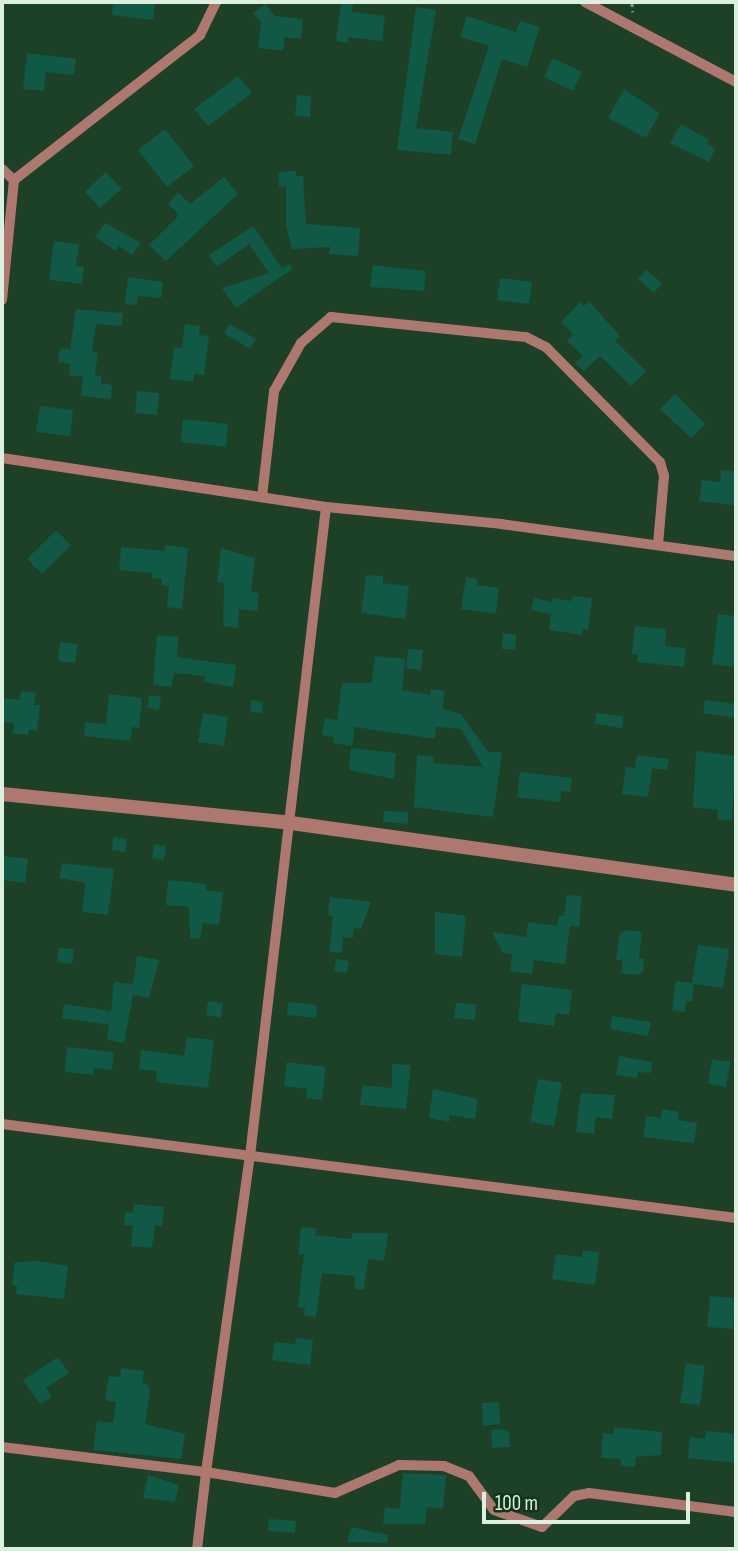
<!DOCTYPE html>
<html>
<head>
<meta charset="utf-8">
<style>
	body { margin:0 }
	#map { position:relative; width:738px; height:1551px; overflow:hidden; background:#1c4126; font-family:"Sofia Sans Condensed",sans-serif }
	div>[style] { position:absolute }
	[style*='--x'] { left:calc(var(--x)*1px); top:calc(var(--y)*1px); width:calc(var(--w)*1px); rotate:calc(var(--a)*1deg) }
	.building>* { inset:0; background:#0f5946 }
	.path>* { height:2.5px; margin-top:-1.25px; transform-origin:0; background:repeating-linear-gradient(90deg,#7f9c86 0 5px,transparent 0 8.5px) }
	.minor>* { height:10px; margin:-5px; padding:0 5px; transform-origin:5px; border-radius:5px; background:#ae786e }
	.tertiary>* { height:14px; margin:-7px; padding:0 7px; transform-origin:7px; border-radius:7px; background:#ae786e }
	span { translate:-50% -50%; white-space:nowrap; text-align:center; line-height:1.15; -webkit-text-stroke:5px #11361c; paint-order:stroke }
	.frame { position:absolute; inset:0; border:4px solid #dcf0df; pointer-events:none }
	.scale { position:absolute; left:482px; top:1492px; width:208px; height:32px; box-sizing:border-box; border:4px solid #dcf0df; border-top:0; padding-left:9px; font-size:21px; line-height:24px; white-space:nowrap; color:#dcf0df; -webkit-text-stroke:5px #11361c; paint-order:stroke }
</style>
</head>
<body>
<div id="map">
	<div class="building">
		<i style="clip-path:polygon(113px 2px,155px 2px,153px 20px,112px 15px)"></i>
		<i style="clip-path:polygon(341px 3px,353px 4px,352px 12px,385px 16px,382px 41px,349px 37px,348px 43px,336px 41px)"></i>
		<i style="clip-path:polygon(265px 4px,275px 16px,303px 19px,301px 39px,285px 37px,283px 51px,258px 48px,261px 22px,253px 13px)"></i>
		<i style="clip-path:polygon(416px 7px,436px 10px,416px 128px,453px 132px,451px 155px,397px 150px)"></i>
		<i style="clip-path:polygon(467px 16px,516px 32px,520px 21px,540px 27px,527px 67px,502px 59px,475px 144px,458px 139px,489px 46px,460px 37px)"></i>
		<i style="clip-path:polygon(27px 53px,76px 59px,74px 75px,46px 72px,44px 91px,23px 89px)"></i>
		<i style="clip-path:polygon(553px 58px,582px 72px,573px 91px,544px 77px)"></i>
		<i style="clip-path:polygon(238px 76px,252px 93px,208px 126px,194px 109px)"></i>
		<i style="clip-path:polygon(624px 89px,660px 113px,646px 138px,608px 118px)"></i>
		<i style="clip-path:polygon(297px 95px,311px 96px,310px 117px,295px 116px)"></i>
		<i style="clip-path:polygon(681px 124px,709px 140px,707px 144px,715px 149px,709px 162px,670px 143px)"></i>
		<i style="clip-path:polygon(165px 129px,194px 166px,167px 187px,138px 150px)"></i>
		<i style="clip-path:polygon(296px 171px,296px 176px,303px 176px,306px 224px,360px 228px,358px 256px,329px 254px,330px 247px,292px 249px,286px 225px,286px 186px,279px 187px,278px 172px)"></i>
		<i style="clip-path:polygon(106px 172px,122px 189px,100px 208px,85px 192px)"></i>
		<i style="clip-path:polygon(224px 177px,238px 194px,166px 261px,149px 245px,179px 215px,168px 204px,178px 192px,190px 204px)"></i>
		<i style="clip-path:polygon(105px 223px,141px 243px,132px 255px,119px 246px,116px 251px,95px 237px)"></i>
		<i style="clip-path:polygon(253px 226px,282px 268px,290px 264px,292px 269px,236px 308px,222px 288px,269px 273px,249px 244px,217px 267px,209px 255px)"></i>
		<i style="clip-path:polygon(54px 241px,79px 244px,76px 266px,84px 267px,82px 284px,49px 280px)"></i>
		<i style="clip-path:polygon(373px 265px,426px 271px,424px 291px,370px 287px)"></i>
		<i style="clip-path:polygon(646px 270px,662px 283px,654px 293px,638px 279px)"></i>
		<i style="clip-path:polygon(128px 277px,163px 282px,161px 298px,138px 296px,137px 305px,125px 304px)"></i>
		<i style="clip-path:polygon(500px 278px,532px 282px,529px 304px,497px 300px)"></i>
		<i style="clip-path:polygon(589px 301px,620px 336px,615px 341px,646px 371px,631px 386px,600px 356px,584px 371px,575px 363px,583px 356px,567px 341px,573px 334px,561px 322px,580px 302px,584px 306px)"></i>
		<i style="clip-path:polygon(76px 309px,123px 313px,122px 326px,96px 324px,92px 352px,98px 353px,95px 375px,101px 376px,101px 383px,112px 385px,111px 399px,81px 396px,83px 377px,69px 375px,70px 364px,58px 362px,60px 348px,70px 349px)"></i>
		<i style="clip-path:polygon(185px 324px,200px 326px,199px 335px,209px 336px,204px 375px,194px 374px,193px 382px,170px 379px,174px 347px,182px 348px)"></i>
		<i style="clip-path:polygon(230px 324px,256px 339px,250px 349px,224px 333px)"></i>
		<i style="clip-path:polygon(137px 391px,159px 393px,157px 415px,135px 413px)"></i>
		<i style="clip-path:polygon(675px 394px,705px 424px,691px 438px,660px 409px)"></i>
		<i style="clip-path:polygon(40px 406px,73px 410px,70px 436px,36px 432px)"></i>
		<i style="clip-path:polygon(183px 419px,228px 424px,226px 447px,181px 442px)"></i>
		<i style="clip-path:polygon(721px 470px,736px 472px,734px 505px,699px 501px,702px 480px,720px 482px)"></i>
		<i style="clip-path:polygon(56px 530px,71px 545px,42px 574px,27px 559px)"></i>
		<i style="clip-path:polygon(165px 545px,188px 548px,182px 609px,167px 607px,169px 586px,161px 585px,162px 579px,152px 578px,152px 573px,119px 570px,121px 547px,165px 551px)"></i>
		<i style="clip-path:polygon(221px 548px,255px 558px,251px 592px,259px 593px,257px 611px,239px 609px,238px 628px,223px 626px,224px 583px,217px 582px)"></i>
		<i style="clip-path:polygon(366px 575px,383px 576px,383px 583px,409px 586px,405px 619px,361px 613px)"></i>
		<i style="clip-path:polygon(466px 577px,478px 579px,477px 585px,499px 588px,496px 614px,461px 609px)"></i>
		<i style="clip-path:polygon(572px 596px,592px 598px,588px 630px,583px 629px,582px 635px,549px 630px,551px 614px,531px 610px,534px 598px,552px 602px,553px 598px,571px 601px)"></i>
		<i style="clip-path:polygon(718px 614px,736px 616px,736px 667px,712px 664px)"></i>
		<i style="clip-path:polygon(635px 626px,666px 629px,665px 646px,686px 648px,684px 667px,637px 662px,638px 654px,632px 654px)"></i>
		<i style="clip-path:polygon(503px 633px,516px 635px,515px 650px,502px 649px)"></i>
		<i style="clip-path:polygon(157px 635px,179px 637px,177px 657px,236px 665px,233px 687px,204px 682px,205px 676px,174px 673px,171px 687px,153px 685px)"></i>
		<i style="clip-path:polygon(60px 642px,78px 644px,75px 663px,58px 661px)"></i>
		<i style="clip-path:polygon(408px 649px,423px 650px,421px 670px,406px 668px)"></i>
		<i style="clip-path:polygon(375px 656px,405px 659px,402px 690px,430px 695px,431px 689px,445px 691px,442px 709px,461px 714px,488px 752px,502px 752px,493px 817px,414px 807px,417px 755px,434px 756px,433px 763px,483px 767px,461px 729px,436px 727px,435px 739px,355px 727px,352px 746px,333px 743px,334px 737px,322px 735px,325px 718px,337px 720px,342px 683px,372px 683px)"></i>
		<i style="clip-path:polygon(21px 691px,36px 693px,34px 705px,40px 705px,37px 731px,29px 730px,28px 735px,13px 733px,14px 723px,2px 722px,2px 698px,20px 700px)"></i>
		<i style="clip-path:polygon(109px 694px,142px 698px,139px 728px,132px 727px,130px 741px,84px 736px,85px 722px,106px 724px)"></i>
		<i style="clip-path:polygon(149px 695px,161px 697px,159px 710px,147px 708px)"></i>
		<i style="clip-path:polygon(251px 700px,263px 702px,262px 713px,250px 712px)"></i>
		<i style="clip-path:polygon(705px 700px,736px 704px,736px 718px,703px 713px)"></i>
		<i style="clip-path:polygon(203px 713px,228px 717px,224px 746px,198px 742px)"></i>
		<i style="clip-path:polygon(596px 713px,623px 716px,622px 728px,595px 724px)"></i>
		<i style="clip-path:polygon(351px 748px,396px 753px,394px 779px,349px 770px)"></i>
		<i style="clip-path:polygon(696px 751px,736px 756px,732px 821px,717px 819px,718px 810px,693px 807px)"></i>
		<i style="clip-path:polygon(637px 755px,669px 759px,667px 770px,652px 768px,648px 797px,622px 794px,626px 767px,635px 768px)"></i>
		<i style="clip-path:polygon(520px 772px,572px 778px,570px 792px,561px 791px,560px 802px,517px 797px)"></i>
		<i style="clip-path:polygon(384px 811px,408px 812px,408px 824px,383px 822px)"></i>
		<i style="clip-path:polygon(113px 837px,127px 839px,125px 852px,112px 850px)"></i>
		<i style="clip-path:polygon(154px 844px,166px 846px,164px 860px,152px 858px)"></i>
		<i style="clip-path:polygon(2px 856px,28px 859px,25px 883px,2px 880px)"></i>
		<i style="clip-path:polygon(62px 863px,114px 869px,108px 915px,82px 912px,86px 883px,59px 878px)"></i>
		<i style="clip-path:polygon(168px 880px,206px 884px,206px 890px,223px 892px,219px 925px,203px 923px,200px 939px,190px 938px,189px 907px,166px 905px)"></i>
		<i style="clip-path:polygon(567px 895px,582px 896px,579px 927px,570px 926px,565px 964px,534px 960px,532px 974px,510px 971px,512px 954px,503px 953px,492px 932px,526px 937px,528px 922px,557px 926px,559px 915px,564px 916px)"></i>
		<i style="clip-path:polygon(330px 897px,371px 902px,361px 929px,354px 928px,353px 938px,343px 937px,342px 953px,329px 952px,333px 916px,328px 915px)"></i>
		<i style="clip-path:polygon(435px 912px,466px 916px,462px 957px,435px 954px)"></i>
		<i style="clip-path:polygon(628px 930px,642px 932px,639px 958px,644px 959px,643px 972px,636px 975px,621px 973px,623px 960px,616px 960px,620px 933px)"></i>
		<i style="clip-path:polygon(698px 945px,729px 949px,723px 988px,694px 984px,692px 1001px,686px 1001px,685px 1012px,672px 1010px,676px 981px,692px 983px)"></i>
		<i style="clip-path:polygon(59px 948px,74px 949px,72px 964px,57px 962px)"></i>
		<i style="clip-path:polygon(137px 956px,159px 960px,149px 998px,133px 995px,124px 1043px,107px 1040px,109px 1025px,62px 1018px,64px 1004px,111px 1011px,114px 982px,133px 984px)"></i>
		<i style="clip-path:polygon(336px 959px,349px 961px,347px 973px,334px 971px)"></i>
		<i style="clip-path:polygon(522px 984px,572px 990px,569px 1015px,556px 1013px,554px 1026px,518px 1021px)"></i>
		<i style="clip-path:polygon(208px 1001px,223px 1003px,221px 1018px,206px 1015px)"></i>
		<i style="clip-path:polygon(288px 1002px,317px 1005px,316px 1018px,287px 1015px)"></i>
		<i style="clip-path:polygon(456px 1003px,476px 1004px,475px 1020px,454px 1018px)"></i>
		<i style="clip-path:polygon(612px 1016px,651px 1022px,648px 1036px,610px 1029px)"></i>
		<i style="clip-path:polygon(187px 1037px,214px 1040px,208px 1088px,156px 1082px,157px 1071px,139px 1069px,141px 1050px,184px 1056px)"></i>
		<i style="clip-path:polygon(67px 1047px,114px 1052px,112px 1070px,94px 1068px,93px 1075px,65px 1072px)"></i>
		<i style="clip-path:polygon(619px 1056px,652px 1062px,651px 1073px,638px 1072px,637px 1078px,616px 1075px)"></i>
		<i style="clip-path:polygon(712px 1059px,730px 1062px,726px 1087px,708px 1084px)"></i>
		<i style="clip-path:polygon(287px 1062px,326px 1067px,322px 1100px,306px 1098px,307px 1089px,284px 1086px)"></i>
		<i style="clip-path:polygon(392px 1064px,411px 1065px,406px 1109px,360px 1105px,363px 1085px,392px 1088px)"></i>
		<i style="clip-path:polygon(538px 1079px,562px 1083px,554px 1126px,530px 1122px)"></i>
		<i style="clip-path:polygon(433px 1089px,478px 1099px,475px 1119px,450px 1115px,449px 1122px,429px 1118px)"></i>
		<i style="clip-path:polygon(581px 1093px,615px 1095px,612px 1119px,596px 1117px,594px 1134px,576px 1132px)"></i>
		<i style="clip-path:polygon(662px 1109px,679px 1112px,678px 1120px,697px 1123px,694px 1143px,643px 1137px,646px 1116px,661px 1118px)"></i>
		<i style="clip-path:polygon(134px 1204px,164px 1207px,162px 1226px,155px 1225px,152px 1248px,131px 1246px,133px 1226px,124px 1225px,125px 1212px,133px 1213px)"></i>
		<i style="clip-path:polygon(301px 1227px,316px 1228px,315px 1235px,352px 1239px,352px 1233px,388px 1233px,384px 1261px,368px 1259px,364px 1290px,354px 1289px,355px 1276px,322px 1273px,316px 1317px,304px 1315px,305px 1308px,298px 1307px,304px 1254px,298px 1254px)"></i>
		<i style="clip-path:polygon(583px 1250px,599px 1252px,595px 1285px,552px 1279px,556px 1254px,582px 1257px)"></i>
		<i style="clip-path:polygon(36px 1261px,68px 1266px,64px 1299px,16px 1294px,17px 1286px,12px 1285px,15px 1262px)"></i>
		<i style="clip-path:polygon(710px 1296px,736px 1298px,733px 1329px,707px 1327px)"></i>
		<i style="clip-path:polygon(296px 1338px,313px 1340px,310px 1365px,272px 1360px,275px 1342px,295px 1344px)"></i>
		<i style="clip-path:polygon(58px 1357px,69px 1373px,46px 1388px,52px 1397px,40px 1404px,23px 1380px)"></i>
		<i style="clip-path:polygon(686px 1363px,705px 1366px,700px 1405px,680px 1403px)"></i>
		<i style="clip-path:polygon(121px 1368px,144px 1371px,142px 1383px,148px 1384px,150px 1392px,145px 1424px,185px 1434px,181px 1459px,93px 1450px,97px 1421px,113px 1423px,116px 1402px,105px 1400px,109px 1376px,120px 1377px)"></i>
		<i style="clip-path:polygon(499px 1402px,500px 1424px,483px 1426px,482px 1403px)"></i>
		<i style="clip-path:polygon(614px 1427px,662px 1432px,661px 1455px,636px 1457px,635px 1467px,621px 1466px,621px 1459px,601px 1458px,603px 1433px,614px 1434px)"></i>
		<i style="clip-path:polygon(503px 1429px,509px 1432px,510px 1447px,492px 1448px,491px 1430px)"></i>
		<i style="clip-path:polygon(706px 1431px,736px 1434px,736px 1463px,688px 1458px,690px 1437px,705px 1439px)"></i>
		<i style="clip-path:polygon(403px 1473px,446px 1475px,443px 1509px,427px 1507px,425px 1524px,383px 1524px,385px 1507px,400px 1509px)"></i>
		<i style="clip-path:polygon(148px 1475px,179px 1485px,175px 1502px,143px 1498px)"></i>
		<i style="clip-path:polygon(269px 1519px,296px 1521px,295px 1533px,268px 1531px)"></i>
		<i style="clip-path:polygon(351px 1527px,388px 1535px,387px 1543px,347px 1542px)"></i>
	</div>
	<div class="path">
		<i style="--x:632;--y:2;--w:10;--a:84"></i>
	</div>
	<div class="minor">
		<i style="--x:585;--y:2;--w:171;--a:27.9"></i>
		<i style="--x:2;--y:169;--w:16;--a:43"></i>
		<i style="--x:2;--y:300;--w:121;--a:-84.3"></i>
		<i style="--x:14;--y:180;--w:236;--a:-37.9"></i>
		<i style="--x:200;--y:35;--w:37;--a:-64"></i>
		<i style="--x:2;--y:458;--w:328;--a:8.6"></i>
		<i style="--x:326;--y:507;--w:176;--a:5.5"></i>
		<i style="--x:501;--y:524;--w:237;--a:7.8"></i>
		<i style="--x:262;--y:497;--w:107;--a:-83.5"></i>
		<i style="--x:274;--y:391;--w:55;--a:-60.6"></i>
		<i style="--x:301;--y:343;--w:40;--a:-41"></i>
		<i style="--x:331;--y:317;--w:196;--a:5.9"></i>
		<i style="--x:526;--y:337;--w:22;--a:27"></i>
		<i style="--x:546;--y:347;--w:162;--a:45.3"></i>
		<i style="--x:660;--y:462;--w:15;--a:74"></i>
		<i style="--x:664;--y:476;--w:69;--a:95"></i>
		<i style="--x:2;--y:1124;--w:740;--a:7.3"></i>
		<i style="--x:2;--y:1447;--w:206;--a:7"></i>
		<i style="--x:206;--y:1472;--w:319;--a:-82.1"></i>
		<i style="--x:250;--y:1156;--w:653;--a:-83.32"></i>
		<i style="--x:197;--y:1549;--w:78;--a:-83.3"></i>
		<i style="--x:206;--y:1472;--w:131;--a:9.2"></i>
		<i style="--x:335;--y:1493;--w:70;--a:-23.6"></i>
		<i style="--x:399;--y:1465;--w:45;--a:1.3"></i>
		<i style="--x:444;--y:1466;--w:27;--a:22"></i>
		<i style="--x:469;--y:1476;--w:42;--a:53.7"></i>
		<i style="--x:494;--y:1510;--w:51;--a:19.5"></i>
		<i style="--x:542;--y:1527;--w:45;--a:-44.1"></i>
		<i style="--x:574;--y:1496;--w:15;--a:-11"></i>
		<i style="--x:589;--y:1493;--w:148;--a:7.4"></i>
	</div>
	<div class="tertiary">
		<i style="--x:2;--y:794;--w:290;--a:5.7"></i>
		<i style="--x:291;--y:823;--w:449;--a:7.9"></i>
	</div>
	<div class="frame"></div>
	<div class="scale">100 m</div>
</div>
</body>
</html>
